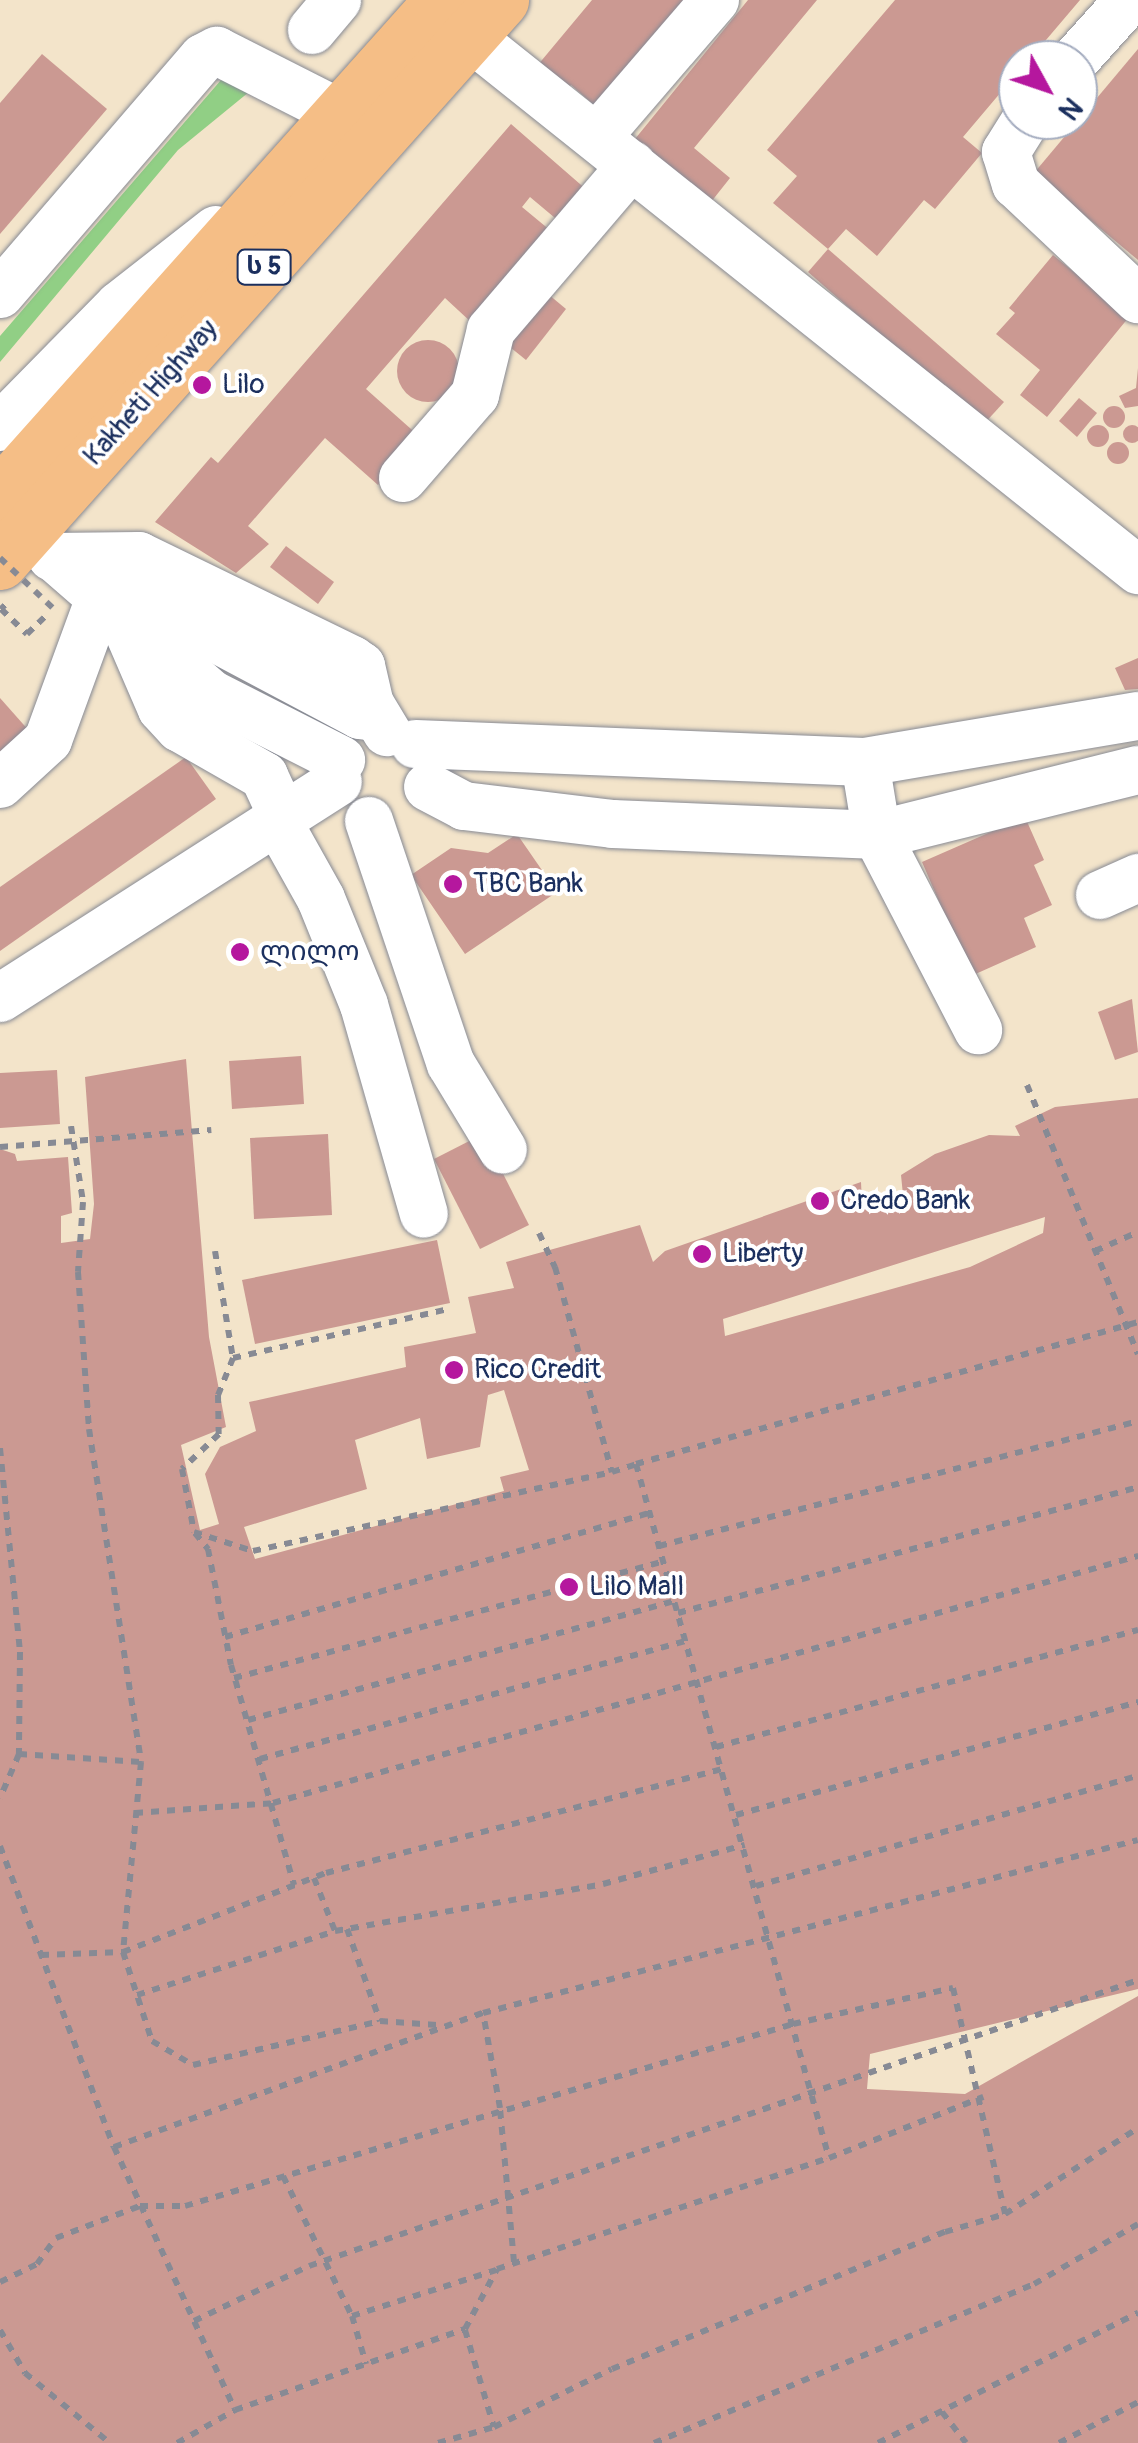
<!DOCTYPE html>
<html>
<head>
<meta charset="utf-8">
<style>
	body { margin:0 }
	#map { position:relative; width:1138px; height:2443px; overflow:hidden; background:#f3e4ca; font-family:Pangolin,"Noto Sans Georgian",sans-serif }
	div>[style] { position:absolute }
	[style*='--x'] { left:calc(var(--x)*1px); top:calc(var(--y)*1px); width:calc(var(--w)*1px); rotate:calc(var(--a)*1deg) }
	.green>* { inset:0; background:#91cf85 }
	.building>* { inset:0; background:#cb9992 }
	.round { border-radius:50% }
	.path>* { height:6px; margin-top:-3px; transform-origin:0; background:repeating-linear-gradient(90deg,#878a94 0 8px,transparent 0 16px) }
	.roads { filter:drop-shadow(0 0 2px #878a94) drop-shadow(0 0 2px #878a94) }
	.minor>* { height:48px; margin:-24px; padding:0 24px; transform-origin:24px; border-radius:24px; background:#fff }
	.highway>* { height:55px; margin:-27.5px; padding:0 27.5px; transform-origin:27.5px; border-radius:27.5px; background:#f5be86 }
	.path-bridge>* { height:6px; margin-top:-3px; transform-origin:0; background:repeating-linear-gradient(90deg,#878a94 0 8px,transparent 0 16px) }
	.dots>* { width:28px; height:28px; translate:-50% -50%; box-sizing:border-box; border:5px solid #fff; border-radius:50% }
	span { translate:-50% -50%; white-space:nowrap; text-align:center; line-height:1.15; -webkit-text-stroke:8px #fff; paint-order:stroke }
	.shield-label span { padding:2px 8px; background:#fff; border:2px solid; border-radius:8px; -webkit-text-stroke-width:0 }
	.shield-label { font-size:25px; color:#1b2f5e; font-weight:700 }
	.poi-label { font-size:28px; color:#1b2f5e }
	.left { translate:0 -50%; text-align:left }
	.street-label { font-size:28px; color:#1b2f5e }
	.north { position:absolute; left:998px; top:40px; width:100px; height:100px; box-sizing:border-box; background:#fff; border:2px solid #a4acbf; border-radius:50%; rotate:130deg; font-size:28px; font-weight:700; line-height:40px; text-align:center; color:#1b2f5e }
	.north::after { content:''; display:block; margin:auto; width:35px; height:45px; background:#b5179e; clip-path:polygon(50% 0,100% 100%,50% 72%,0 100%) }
</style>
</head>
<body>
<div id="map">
	<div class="green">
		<i style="clip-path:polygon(240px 58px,249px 92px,178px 150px,0 362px,0 336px)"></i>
	</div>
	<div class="building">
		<i style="clip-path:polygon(592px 0,684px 0,595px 106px,571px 85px,561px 96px,532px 72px)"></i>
		<i style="clip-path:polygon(748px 0,817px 0,694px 148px,730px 178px,711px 202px,635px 139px)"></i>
		<i style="clip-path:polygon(895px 0,1080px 0,1029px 60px,1018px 60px,1018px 72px,963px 137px,982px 153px,935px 209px,924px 200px,877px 256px,846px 229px,828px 249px,773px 203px,797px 176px,767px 150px)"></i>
		<i style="clip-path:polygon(1138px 49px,1138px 260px,1034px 173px)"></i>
		<i style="clip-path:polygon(42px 54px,107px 109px,0 234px,0 103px)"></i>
		<i style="clip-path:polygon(511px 124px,588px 191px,561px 223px,530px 197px,522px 207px,551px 231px,472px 323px,445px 298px,366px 389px,420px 437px,378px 485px,325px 438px,248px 526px,269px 544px,236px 573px,155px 522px,211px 457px,218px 463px)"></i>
		<i style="clip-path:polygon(828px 249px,1004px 402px,983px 425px,808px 272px)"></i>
		<i style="clip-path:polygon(1053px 255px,1129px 317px,1047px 417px,1020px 395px,1040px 370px,996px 334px,1015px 313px,1009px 308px)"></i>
		<i style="clip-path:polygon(542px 289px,566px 309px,526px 360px,501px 340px)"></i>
		<i class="round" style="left:397px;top:340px;width:62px;height:62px"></i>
		<i style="clip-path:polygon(1138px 368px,1138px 406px,1125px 408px,1119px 396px,1136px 388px)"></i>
		<i style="clip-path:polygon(1079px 398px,1097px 413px,1077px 437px,1059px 421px)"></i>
		<i class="round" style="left:1103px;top:406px;width:22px;height:22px"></i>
		<i class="round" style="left:1123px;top:425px;width:18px;height:18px"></i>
		<i class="round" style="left:1087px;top:425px;width:22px;height:22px"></i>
		<i class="round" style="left:1107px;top:442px;width:22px;height:22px"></i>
		<i style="clip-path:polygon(286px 546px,334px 582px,318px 604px,270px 567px)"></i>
		<i style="clip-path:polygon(1138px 658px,1138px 689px,1125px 690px,1115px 668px)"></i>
		<i style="clip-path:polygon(0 698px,31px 733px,0 760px)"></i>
		<i style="clip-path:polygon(186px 757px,216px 799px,0 951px,0 887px)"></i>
		<i style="clip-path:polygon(1025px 817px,1044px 860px,1034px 865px,1052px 905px,1024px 918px,1036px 947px,971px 976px,922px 862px)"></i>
		<i style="clip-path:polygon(517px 834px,557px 892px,465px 954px,411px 875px,451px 848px,488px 853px)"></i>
		<i style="clip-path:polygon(1132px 999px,1138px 1052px,1115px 1060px,1098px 1012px)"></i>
		<i style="clip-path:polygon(301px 1056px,304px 1104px,232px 1109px,229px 1061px)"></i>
		<i style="clip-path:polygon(evenodd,186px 1059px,209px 1337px,226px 1427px,181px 1445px,200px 1530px,219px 1524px,205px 1474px,220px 1447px,256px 1431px,249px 1402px,406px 1367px,404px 1347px,476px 1333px,468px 1297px,514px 1288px,506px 1262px,640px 1225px,653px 1262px,665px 1251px,861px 1182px,862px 1203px,903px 1195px,901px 1175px,935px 1154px,989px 1135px,1020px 1136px,1015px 1126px,1055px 1107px,1138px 1098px,1138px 1989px,870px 2054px,867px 2089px,965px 2094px,1138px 1996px,1138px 2443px,0 2443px,0 1149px,15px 1154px,17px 1161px,68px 1157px,72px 1213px,61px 1216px,61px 1243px,90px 1239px,94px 1204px,85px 1077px,186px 1059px,1045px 1217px,1043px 1233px,970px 1267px,725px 1336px,723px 1319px,1045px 1217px,186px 1059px,504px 1390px,529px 1470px,500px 1477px,504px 1491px,255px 1559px,244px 1527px,367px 1489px,355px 1440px,420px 1418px,427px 1459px,480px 1447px,488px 1395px,504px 1390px)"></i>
		<i style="clip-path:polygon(57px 1070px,60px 1124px,0 1128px,0 1073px)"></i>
		<i style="clip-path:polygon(328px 1134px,332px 1215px,254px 1219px,250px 1138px)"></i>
		<i style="clip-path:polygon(483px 1134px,529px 1225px,480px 1249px,434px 1159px)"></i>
		<i style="clip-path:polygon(437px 1240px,450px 1303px,255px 1344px,242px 1280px)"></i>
	</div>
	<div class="path">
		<i style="--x:5;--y:605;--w:6;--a:135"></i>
		<i style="--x:1;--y:609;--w:36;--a:44"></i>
		<i style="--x:27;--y:634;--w:30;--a:-44"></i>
		<i style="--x:1027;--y:1085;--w:291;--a:67.6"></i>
		<i style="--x:71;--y:1126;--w:77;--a:81"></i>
		<i style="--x:83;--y:1202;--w:70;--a:94.1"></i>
		<i style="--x:78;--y:1272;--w:157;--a:86"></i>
		<i style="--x:89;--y:1429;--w:337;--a:81.1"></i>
		<i style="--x:141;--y:1762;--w:191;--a:95.4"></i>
		<i style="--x:123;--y:1952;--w:94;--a:72"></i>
		<i style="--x:152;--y:2041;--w:48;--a:30.3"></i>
		<i style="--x:193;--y:2065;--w:192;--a:-13.2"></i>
		<i style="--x:380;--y:2021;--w:57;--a:4"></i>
		<i style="--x:0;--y:1147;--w:212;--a:-4.6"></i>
		<i style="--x:539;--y:1233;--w:38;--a:65"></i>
		<i style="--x:555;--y:1267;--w:213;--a:74.5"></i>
		<i style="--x:612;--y:1472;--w:25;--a:-18"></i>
		<i style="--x:636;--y:1464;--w:720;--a:74.46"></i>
		<i style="--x:215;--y:1251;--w:109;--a:80.5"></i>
		<i style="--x:233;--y:1358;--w:217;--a:-12.8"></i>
		<i style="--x:1095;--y:1251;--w:47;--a:-23.8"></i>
		<i style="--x:233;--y:1358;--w:40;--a:112"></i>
		<i style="--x:218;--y:1395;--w:39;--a:89"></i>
		<i style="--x:219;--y:1434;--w:51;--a:136.6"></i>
		<i style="--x:182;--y:1469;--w:64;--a:79.2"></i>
		<i style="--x:194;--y:1532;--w:62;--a:17.9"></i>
		<i style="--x:253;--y:1551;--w:368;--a:-12.4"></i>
		<i style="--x:0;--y:1448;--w:205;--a:84.4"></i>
		<i style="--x:20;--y:1652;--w:102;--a:90.6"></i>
		<i style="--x:19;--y:1754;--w:48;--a:113.4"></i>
		<i style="--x:636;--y:1464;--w:522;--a:-15.79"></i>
		<i style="--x:195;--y:1533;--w:21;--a:51"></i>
		<i style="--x:208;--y:1549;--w:118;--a:78.8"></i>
		<i style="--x:231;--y:1665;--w:229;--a:74"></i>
		<i style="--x:659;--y:1546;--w:495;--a:-14.6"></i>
		<i style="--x:678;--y:1613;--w:477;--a:-15.3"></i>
		<i style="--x:225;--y:1637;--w:443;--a:-16.3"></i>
		<i style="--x:234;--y:1678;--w:446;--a:-15.2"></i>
		<i style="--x:248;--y:1720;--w:443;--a:-15.6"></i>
		<i style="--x:716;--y:1747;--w:438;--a:-15.5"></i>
		<i style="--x:19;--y:1754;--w:122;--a:3.8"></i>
		<i style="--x:260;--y:1759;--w:442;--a:-15.5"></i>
		<i style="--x:135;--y:1813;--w:138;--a:-4.1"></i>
		<i style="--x:273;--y:1803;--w:900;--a:-15.94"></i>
		<i style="--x:736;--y:1815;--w:418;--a:-15.7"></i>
		<i style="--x:0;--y:1846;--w:322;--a:69.3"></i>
		<i style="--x:114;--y:2147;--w:289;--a:65.3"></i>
		<i style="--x:314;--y:1878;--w:57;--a:68.4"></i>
		<i style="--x:756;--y:1886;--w:398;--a:-16.1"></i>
		<i style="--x:347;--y:1929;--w:98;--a:70.3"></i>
		<i style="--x:41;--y:1955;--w:82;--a:-2.1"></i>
		<i style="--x:123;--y:1952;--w:218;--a:-21.3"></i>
		<i style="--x:326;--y:1873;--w:410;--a:-14.7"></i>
		<i style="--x:137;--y:1995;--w:208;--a:-17.9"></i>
		<i style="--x:335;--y:1931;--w:272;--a:-9.9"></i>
		<i style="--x:603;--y:1884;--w:147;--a:-15.4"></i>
		<i style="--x:114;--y:2147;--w:393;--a:-20"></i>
		<i style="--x:283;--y:2176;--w:156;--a:63.8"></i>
		<i style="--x:352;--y:2316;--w:50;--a:73.7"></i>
		<i style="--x:514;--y:2262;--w:155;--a:-95.2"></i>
		<i style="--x:500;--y:2108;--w:97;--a:-100.1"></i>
		<i style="--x:483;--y:2013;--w:677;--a:-14.8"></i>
		<i style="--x:0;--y:2282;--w:41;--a:-25.9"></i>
		<i style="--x:37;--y:2264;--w:32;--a:-54"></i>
		<i style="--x:56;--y:2238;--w:90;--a:-20.9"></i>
		<i style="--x:140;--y:2206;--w:45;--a:0"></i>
		<i style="--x:185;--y:2206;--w:635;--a:-16.66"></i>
		<i style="--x:793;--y:2024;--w:164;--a:-12.7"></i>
		<i style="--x:953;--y:1988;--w:232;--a:77"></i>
		<i style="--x:352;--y:2316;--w:151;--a:-17.7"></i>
		<i style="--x:194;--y:2321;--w:127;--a:-25.6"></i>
		<i style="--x:309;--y:2266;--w:877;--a:-19.03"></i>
		<i style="--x:0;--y:2330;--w:50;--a:59.8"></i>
		<i style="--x:25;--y:2373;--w:110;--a:39.5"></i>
		<i style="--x:465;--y:2330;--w:101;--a:73.4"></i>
		<i style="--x:494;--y:2427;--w:131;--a:-26.2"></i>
		<i style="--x:612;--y:2369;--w:360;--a:-22.4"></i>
		<i style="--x:945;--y:2232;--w:63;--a:-16.7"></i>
		<i style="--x:1005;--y:2214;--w:158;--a:-32.9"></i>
		<i style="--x:942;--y:2412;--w:39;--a:52"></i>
		<i style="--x:177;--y:2443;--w:67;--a:-29.6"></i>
		<i style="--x:235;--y:2410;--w:244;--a:-19.4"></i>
		<i style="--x:465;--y:2329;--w:68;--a:-61.9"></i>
		<i style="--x:497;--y:2269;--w:350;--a:-18.5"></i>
		<i style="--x:829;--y:2158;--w:166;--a:-21.6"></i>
		<i style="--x:438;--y:2443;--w:58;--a:-15.9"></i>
		<i style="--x:654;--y:2443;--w:412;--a:-22.7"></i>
		<i style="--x:1034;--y:2284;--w:120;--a:-30"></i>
		<i style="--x:878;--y:2443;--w:291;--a:-26.6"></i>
		<i style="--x:1059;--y:2443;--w:89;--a:-27.4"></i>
	</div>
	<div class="roads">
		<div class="minor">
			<i style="--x:312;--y:30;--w:39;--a:-50"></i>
			<i style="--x:470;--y:37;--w:855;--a:38.59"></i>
			<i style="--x:1075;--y:60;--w:81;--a:-48"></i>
			<i style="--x:1026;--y:120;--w:38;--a:122"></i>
			<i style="--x:1006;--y:152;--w:34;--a:73"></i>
			<i style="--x:1016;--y:184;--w:168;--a:43.3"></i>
			<i style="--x:597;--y:137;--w:181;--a:-49.3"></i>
			<i style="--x:0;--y:294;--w:311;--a:-49.3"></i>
			<i style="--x:203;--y:58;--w:16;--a:-27"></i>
			<i style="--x:217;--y:51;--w:139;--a:26.9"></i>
			<i style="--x:0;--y:427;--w:170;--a:-45.5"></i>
			<i style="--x:119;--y:306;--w:123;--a:-38.1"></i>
			<i style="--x:403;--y:478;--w:110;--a:-49.1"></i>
			<i style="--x:475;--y:395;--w:67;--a:-76.2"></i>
			<i style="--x:491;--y:330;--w:217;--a:-49.5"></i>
			<i style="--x:41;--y:546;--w:225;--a:41"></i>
			<i style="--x:211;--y:694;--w:146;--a:26.9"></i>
			<i style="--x:52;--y:557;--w:87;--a:-0.7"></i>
			<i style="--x:139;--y:556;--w:237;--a:26"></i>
			<i style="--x:352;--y:660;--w:11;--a:34"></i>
			<i style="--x:361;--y:666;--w:39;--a:77"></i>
			<i style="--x:370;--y:704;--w:33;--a:59"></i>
			<i style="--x:126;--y:567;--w:99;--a:40.1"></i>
			<i style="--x:202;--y:631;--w:179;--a:28"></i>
			<i style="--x:360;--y:715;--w:15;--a:8"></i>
			<i style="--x:126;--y:626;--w:90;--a:66.6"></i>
			<i style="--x:162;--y:709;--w:26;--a:47"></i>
			<i style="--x:180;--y:728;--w:97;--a:29.7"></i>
			<i style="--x:264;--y:776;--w:43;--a:65.2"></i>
			<i style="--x:415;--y:744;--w:450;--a:2.3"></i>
			<i style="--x:865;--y:762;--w:277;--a:-9.6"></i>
			<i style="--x:865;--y:762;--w:74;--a:80.7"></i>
			<i style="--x:877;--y:835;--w:220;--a:62.6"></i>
			<i style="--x:0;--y:784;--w:65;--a:-42.5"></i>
			<i style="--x:48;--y:740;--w:148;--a:-69.9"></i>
			<i style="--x:428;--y:787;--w:41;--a:27.8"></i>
			<i style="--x:464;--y:806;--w:150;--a:6.9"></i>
			<i style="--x:613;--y:824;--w:264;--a:2.4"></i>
			<i style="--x:877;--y:835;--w:269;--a:-14"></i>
			<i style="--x:369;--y:821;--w:256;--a:71.4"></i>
			<i style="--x:451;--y:1064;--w:100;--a:58.8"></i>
			<i style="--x:278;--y:822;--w:88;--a:60.8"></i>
			<i style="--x:321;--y:899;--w:114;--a:67.9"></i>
			<i style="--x:364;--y:1005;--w:217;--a:74"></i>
			<i style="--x:1100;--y:895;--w:42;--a:-24.1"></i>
			<i style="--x:0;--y:998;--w:401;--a:-32.6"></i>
		</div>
		<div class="highway">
			<i style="--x:0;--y:495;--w:664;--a:-48.24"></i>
			<i style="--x:0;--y:562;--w:753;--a:-48.28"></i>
		</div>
	</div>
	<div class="path-bridge">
		<i style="--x:0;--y:558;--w:74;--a:43.4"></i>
	</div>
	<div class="dots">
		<i style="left:202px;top:385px;background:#b5179e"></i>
		<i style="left:453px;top:884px;background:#b5179e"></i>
		<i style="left:240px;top:952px;background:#b5179e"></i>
		<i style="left:820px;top:1201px;background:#b5179e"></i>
		<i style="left:702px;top:1254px;background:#b5179e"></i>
		<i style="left:454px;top:1370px;background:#b5179e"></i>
		<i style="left:569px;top:1587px;background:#b5179e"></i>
	</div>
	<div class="shield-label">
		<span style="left:264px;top:267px">ს 5</span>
	</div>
	<div class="poi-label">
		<span class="left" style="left:222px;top:385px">Lilo</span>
		<span class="left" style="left:473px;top:884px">TBC Bank</span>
		<span class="left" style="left:260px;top:952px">ლილო</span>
		<span class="left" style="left:840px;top:1201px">Credo Bank</span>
		<span class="left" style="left:722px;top:1254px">Liberty</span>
		<span class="left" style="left:474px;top:1370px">Rico Credit</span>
		<span class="left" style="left:589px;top:1587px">Lilo Mall</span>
	</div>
	<div class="street-label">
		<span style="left:151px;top:393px;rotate:-48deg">Kakheti Highway</span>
	</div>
	<div class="north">N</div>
</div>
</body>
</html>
